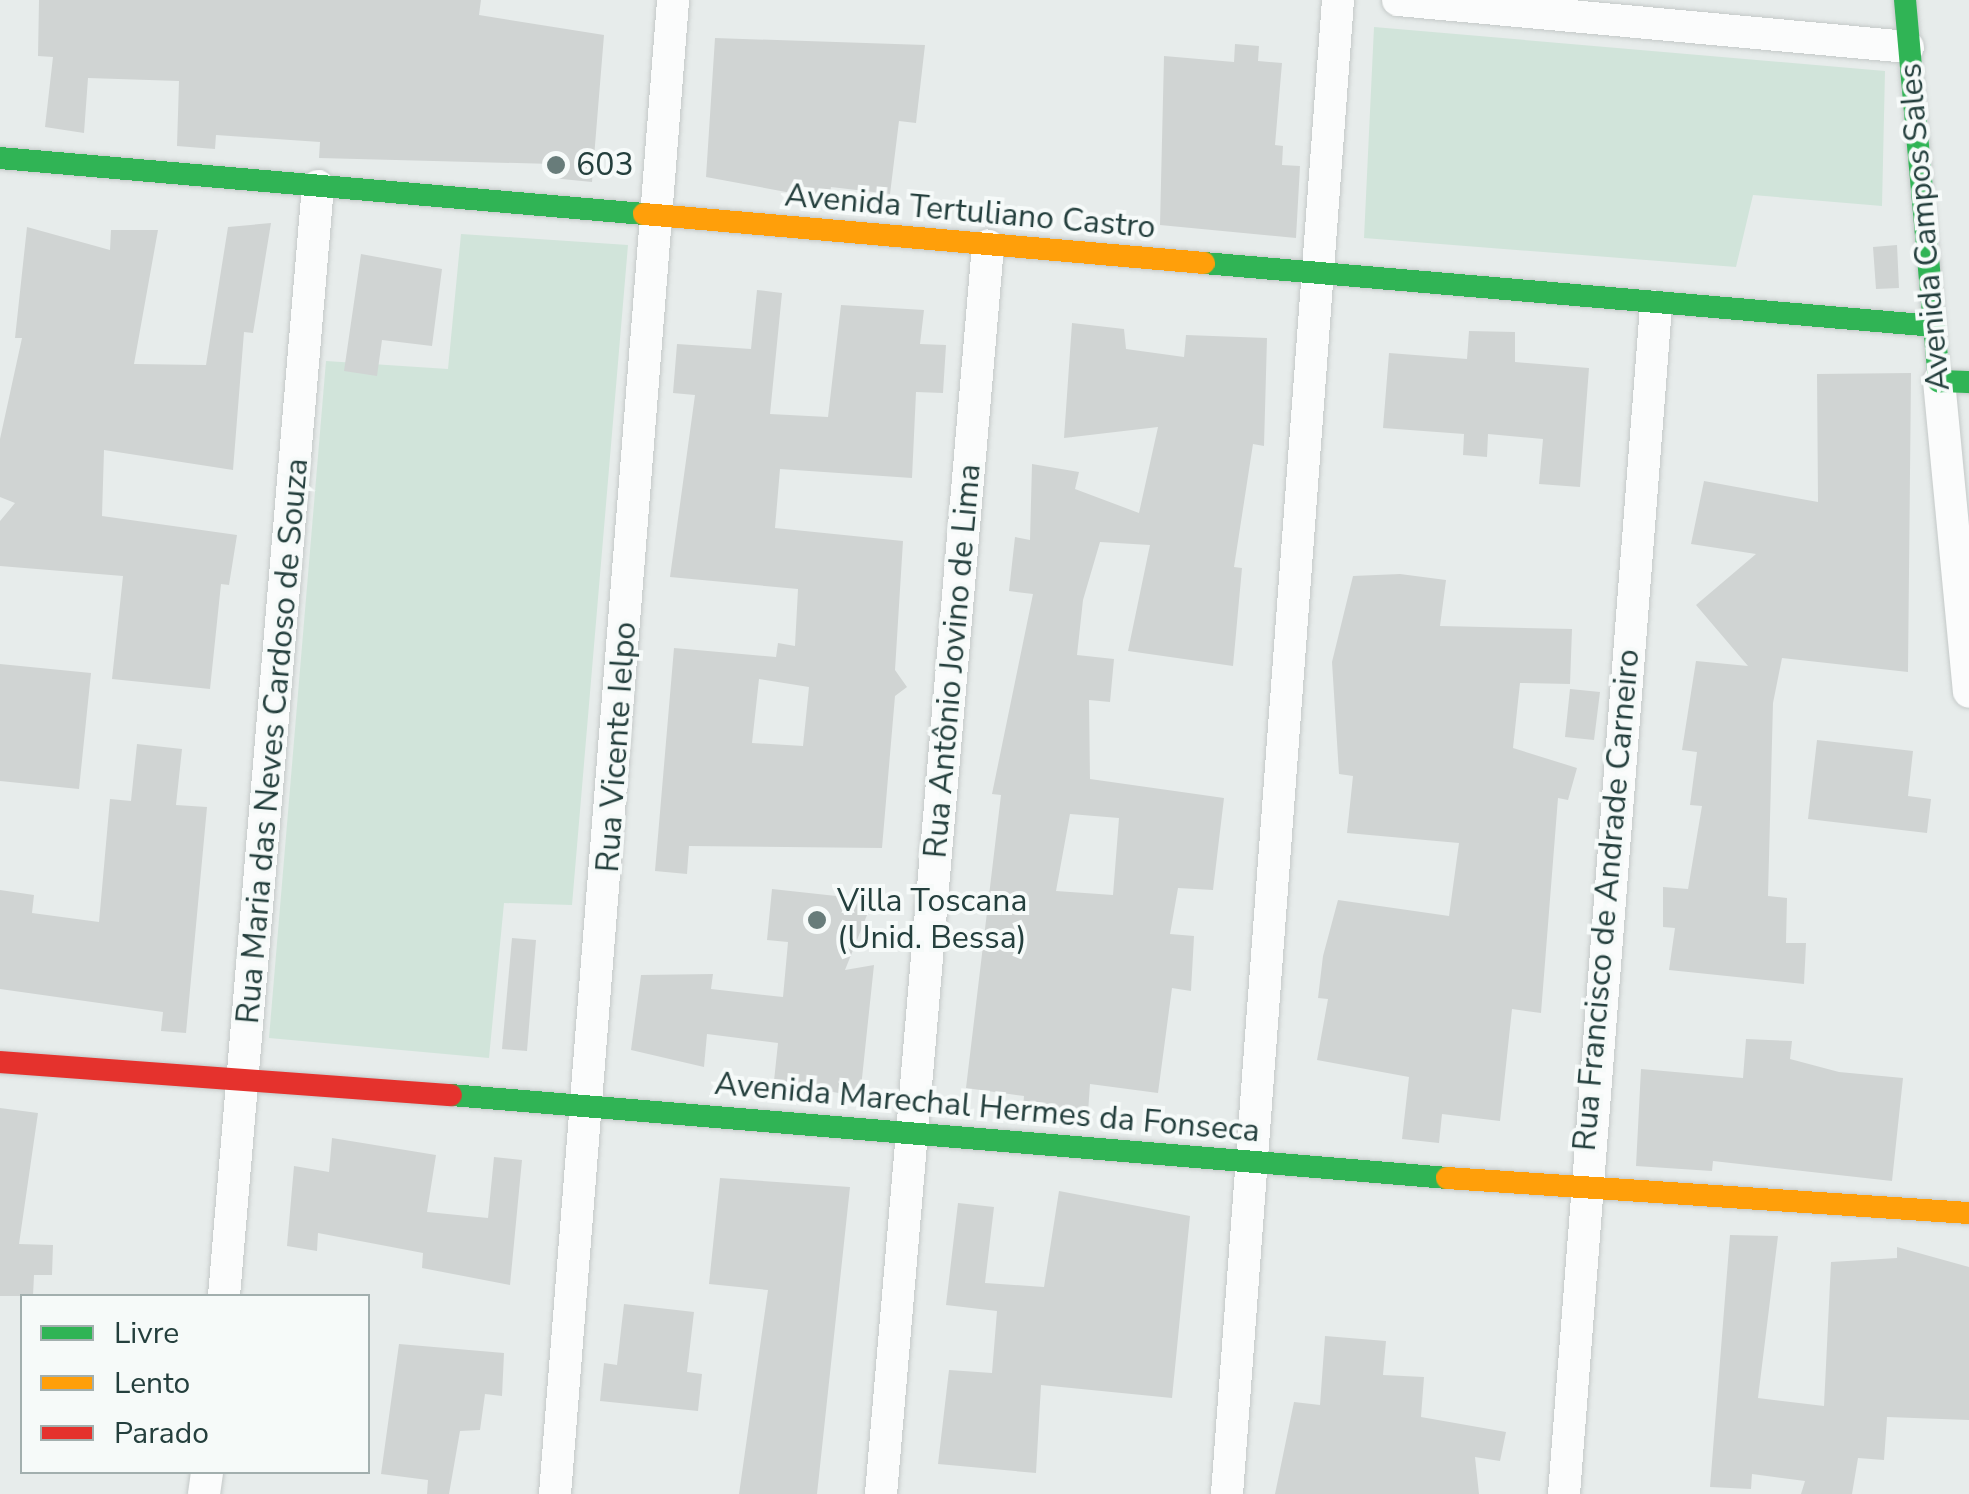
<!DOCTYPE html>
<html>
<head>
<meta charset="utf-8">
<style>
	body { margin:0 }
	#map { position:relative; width:1969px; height:1494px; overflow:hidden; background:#e7eceb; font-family:"Nunito Sans",sans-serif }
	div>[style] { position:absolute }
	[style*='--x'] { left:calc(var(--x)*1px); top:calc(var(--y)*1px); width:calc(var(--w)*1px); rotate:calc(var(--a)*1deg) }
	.green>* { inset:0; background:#d1e4da }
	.building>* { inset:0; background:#d0d4d3 }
	.roads { filter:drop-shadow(0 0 2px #c4c9c8) drop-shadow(0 0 2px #c4c9c8) }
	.street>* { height:32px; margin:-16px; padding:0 16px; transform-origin:16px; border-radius:16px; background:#fbfcfc }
	.fast>* { height:22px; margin:-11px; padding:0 11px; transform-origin:11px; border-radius:11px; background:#30b455 }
	.slow>* { height:22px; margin:-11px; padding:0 11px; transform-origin:11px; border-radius:11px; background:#ff9f0a }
	.jam>* { height:22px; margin:-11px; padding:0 11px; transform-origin:11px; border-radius:11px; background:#e5322d }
	.dots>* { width:28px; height:28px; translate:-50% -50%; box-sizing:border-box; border:5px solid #f6faf9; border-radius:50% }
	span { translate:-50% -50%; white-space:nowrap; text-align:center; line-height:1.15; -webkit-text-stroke:8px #f6faf9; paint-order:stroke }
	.poi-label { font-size:32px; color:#243f3d }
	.left { translate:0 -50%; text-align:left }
	.street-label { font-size:32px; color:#243f3d }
	.legend { position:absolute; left:20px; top:1294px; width:350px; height:180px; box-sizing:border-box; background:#f6faf9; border:2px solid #a2afae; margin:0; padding:12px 18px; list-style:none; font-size:30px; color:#243f3d }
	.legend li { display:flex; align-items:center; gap:20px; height:50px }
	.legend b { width:50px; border:2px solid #a2afae }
</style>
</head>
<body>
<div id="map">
	<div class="green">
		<i style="clip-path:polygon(1374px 27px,1885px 71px,1882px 206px,1753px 195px,1736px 267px,1364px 238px)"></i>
		<i style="clip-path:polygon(461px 234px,628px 245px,572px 905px,504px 903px,489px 1058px,269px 1038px,326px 361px,448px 369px)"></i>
	</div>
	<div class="building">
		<i style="clip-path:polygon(39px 0,481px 0,479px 15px,604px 35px,592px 182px,552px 178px,553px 164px,319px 158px,320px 142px,216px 135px,215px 149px,177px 146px,179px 81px,88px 78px,84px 133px,45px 127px,53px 57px,38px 56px)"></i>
		<i style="clip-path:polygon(715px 38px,925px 45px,916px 123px,899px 121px,890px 194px,831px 187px,829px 200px,706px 177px)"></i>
		<i style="clip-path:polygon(1235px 44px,1259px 46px,1258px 61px,1282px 63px,1275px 145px,1283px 146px,1282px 165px,1300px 166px,1296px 238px,1160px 225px,1164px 56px,1234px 62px)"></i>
		<i style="clip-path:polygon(271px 223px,253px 333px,244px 332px,233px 470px,104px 450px,102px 516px,237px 535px,229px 585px,221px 584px,210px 689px,112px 679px,123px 576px,0 566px,0 521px,15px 503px,0 497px,0 439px,22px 338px,15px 338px,27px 227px,110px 250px,111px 230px,158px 230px,134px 364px,206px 365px,228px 227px)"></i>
		<i style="clip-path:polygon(1897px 245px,1899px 288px,1876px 289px,1873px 247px)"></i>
		<i style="clip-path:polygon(361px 254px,442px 269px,432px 346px,382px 340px,377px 376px,344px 371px)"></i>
		<i style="clip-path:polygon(evenodd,757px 290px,782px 293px,770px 414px,828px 417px,841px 305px,924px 310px,920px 344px,946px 345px,943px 393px,916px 392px,912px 478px,780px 469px,775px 528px,903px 541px,895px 670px,907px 687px,895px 696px,882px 848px,689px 846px,687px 874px,655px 871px,674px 648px,776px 657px,778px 643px,795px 646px,798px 589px,670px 577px,695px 395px,673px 393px,677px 344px,751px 349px,757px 290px,759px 679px,809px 687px,803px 746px,752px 743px,759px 679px)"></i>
		<i style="clip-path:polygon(evenodd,1072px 323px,1124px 329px,1126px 349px,1184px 357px,1186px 335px,1267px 338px,1264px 446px,1253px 444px,1234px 567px,1242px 568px,1233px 666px,1128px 651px,1150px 545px,1100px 542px,1083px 600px,1077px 655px,1114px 659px,1110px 702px,1089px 700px,1090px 779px,1224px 798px,1213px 890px,1178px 888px,1170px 934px,1194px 936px,1191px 991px,1172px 988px,1158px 1093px,1090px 1084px,1088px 1113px,1023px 1107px,1024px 1096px,966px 1088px,1001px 795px,992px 794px,1033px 594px,1009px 591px,1015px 537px,1030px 540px,1032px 464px,1079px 472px,1075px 489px,1139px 513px,1158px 427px,1064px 438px,1072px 323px,1070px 814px,1119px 818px,1113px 895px,1056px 891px,1070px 814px)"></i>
		<i style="clip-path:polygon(1469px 331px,1515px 332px,1515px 362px,1589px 368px,1580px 487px,1539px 484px,1543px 439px,1488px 434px,1487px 457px,1463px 455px,1464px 434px,1383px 428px,1389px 353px,1467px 359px)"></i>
		<i style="clip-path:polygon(1911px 373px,1908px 672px,1782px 658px,1773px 703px,1768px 896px,1787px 898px,1786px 943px,1806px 943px,1804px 984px,1669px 970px,1675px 928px,1663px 927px,1663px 887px,1688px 889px,1702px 806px,1690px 805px,1697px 752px,1682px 750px,1696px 661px,1748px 666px,1696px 605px,1756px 554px,1691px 544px,1704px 481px,1818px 502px,1817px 374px)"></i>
		<i style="clip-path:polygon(1400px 574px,1446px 580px,1440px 626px,1572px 629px,1570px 684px,1520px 683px,1513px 748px,1577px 768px,1568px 800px,1558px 798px,1541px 1013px,1512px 1009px,1500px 1121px,1442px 1114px,1439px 1143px,1402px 1139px,1409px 1077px,1317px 1060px,1328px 999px,1318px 998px,1323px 956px,1338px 900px,1449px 916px,1459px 843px,1347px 833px,1353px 776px,1339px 774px,1332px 662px,1353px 576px)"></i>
		<i style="clip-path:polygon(0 664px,91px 673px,79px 789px,0 781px)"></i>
		<i style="clip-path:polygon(1570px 689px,1600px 692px,1594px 740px,1565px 737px)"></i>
		<i style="clip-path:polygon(1817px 740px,1913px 751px,1908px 796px,1931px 799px,1927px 833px,1808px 819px)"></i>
		<i style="clip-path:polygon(137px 744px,182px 749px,176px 805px,207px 807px,186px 1033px,161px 1031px,163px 1012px,0 989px,0 890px,34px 895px,32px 913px,99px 922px,110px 799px,131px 801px)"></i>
		<i style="clip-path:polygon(772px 889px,873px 900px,845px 970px,874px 965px,860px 1097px,774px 1081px,778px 1043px,707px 1034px,704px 1067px,631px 1050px,641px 975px,713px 974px,711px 989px,783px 997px,788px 942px,767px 940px)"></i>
		<i style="clip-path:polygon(512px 938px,536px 940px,527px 1051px,502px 1049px)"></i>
		<i style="clip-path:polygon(1746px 1039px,1792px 1041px,1790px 1059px,1839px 1072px,1903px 1078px,1892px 1181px,1713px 1161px,1712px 1171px,1636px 1166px,1641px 1069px,1743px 1078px)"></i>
		<i style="clip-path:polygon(0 1108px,38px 1113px,19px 1244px,53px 1245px,52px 1275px,34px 1275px,33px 1296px,0 1296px)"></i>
		<i style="clip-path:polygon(332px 1138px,436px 1155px,427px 1212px,488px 1218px,494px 1157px,522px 1160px,510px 1285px,422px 1268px,423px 1253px,318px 1233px,317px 1251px,287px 1246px,294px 1166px,329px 1172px)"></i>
		<i style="clip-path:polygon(720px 1178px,850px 1187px,817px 1494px,739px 1494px,768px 1290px,709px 1284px)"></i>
		<i style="clip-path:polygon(1059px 1191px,1190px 1216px,1172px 1398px,1041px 1385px,1036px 1473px,938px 1464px,949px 1370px,992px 1373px,997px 1311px,946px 1305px,958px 1203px,994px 1207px,985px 1283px,1044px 1287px)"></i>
		<i style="clip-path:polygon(1730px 1235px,1778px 1236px,1758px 1398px,1824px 1406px,1831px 1262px,1897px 1258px,1897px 1247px,1969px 1267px,1969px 1420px,1887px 1417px,1884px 1460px,1858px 1458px,1852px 1494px,1801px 1494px,1805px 1481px,1752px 1474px,1751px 1489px,1710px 1487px)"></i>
		<i style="clip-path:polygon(624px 1304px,694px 1312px,687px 1372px,702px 1374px,698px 1411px,600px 1401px,604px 1363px,617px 1365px)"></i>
		<i style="clip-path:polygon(1325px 1336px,1386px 1341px,1383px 1375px,1424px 1377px,1421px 1417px,1506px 1432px,1500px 1461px,1475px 1457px,1479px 1494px,1275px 1494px,1294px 1402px,1320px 1405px)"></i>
		<i style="clip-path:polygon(399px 1344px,504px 1353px,502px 1396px,485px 1394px,480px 1430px,460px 1431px,449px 1494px,427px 1494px,428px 1480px,381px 1474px)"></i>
	</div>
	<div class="roads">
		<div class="street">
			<i style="--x:1398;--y:0;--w:512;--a:5.27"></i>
			<i style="--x:1939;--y:381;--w:312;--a:84.5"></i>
			<i style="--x:224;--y:1296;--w:1114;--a:-85.16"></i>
			<i style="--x:204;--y:1494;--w:22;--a:-82"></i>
			<i style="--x:555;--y:1494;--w:1499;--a:-85.48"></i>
			<i style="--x:881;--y:1494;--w:1253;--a:-85.1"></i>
			<i style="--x:1227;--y:1494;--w:1498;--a:-85.75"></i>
			<i style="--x:1564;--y:1494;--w:1191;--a:-85.57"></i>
		</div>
		<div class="fast">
			<i style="--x:1905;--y:0;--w:383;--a:84.9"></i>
			<i style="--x:1939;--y:381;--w:30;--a:2"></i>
			<i style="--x:0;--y:158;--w:646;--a:4.97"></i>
			<i style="--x:1204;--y:263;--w:733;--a:4.93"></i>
			<i style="--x:451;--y:1095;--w:999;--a:4.76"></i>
		</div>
		<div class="slow">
			<i style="--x:644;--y:214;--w:562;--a:5"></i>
			<i style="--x:1447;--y:1178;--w:523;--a:3.84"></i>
		</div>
		<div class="jam">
			<i style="--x:0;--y:1062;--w:452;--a:4.2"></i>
		</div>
	</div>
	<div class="dots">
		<i style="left:556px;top:165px;background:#687c7a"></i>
		<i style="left:817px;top:920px;background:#687c7a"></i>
	</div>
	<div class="poi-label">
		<span class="left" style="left:576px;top:165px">603</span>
		<span class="left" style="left:837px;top:920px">Villa Toscana<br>(Unid. Bessa)</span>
	</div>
	<div class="street-label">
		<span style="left:970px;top:212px;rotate:5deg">Avenida Tertuliano Castro</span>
		<span style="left:1925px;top:227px;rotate:-95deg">Avenida Campos Sales</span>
		<span style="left:953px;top:661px;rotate:-85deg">Rua Antônio Jovino de Lima</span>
		<span style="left:273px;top:741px;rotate:-85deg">Rua Maria das Neves Cardoso de Souza</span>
		<span style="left:617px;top:747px;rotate:-86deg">Rua Vicente Ielpo</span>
		<span style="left:1607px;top:900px;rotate:-85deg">Rua Francisco de Andrade Carneiro</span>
		<span style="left:987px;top:1108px;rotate:5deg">Avenida Marechal Hermes da Fonseca</span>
	</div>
	<ul class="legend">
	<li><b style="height:12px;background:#30b455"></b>Livre</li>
	<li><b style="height:12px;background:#ff9f0a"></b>Lento</li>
	<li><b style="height:12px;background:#e5322d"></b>Parado</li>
	</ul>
</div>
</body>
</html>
